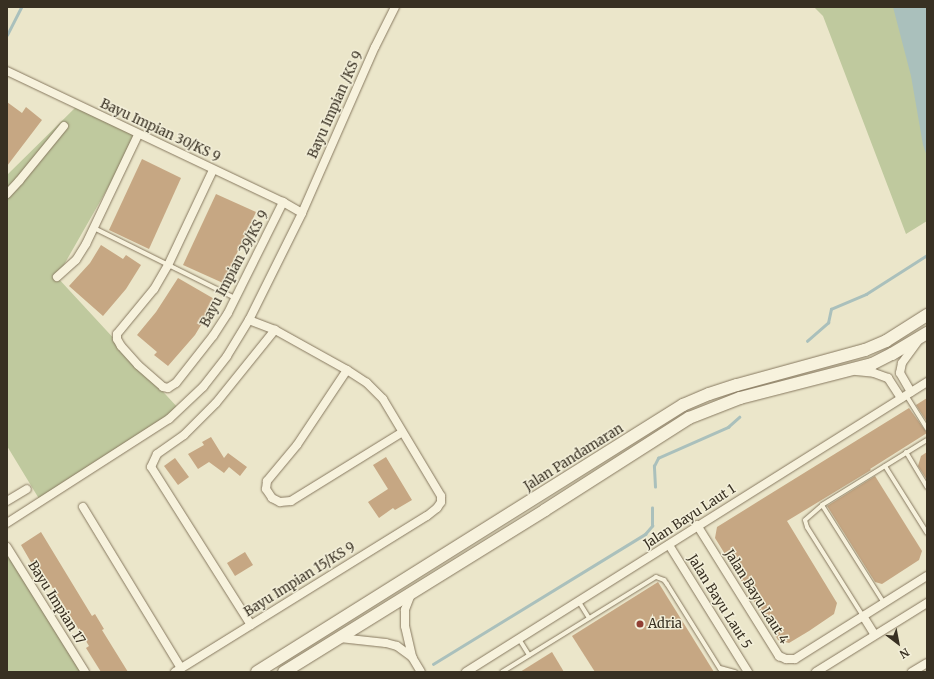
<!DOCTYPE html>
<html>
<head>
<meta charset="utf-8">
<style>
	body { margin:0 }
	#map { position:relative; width:934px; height:679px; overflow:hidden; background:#ebe6ca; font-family:Merriweather,serif }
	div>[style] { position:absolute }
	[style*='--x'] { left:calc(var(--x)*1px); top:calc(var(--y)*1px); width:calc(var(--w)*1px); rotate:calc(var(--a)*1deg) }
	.green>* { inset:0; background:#bfc99e }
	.water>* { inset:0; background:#aac0bc }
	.stream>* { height:2.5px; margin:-1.25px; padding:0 1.25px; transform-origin:1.25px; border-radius:1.25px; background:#aac0bc }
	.building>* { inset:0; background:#c6a783 }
	.roads { filter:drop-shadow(0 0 1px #877960) drop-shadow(0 0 1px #877960) }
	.service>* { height:4px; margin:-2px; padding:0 2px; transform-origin:2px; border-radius:2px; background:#f7f2dd }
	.minor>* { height:8px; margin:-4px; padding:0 4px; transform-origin:4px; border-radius:4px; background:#f7f2dd }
	.secondary>* { height:12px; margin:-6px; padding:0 6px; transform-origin:6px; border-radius:6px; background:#f7f2dd }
	.dots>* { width:11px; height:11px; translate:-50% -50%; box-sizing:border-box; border:2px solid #f3efd9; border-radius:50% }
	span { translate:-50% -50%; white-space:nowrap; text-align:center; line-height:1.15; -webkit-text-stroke:3px #f3efd9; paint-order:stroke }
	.street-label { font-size:13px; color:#383022 }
	.poi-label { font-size:13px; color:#383022 }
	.left { translate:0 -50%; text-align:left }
	.frame { position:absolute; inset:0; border:8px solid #383022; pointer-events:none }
	.north { position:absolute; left:878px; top:623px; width:40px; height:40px; -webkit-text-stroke:3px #f3efd9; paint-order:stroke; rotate:148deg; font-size:11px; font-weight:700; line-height:16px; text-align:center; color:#383022 }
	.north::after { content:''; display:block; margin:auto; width:14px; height:18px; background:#383022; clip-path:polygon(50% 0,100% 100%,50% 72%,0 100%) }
</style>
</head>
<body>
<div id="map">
	<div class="green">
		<i style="clip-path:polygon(814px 7px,927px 7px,927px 221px,906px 234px,823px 16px)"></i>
		<i style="clip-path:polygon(78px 105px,138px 135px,57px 277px,179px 409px,41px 502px,7px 446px,7px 175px)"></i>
		<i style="clip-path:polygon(7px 547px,85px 672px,7px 672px)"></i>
	</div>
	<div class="water">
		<i style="clip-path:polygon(893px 7px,927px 7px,927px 156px,923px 145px,911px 76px)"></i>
	</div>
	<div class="stream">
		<i style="--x:7;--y:35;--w:31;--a:-63"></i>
		<i style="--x:807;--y:341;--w:28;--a:-41"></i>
		<i style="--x:828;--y:323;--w:14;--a:-78"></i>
		<i style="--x:831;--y:309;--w:38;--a:-23"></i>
		<i style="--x:866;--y:294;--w:72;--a:-32.6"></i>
		<i style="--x:655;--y:487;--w:21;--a:-93"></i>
		<i style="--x:654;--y:466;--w:9;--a:-63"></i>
		<i style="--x:658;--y:458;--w:77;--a:-23.9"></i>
		<i style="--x:728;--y:427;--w:15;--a:-42"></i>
		<i style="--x:433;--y:664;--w:249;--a:-31.5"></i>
		<i style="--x:645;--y:534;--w:11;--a:-49"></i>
		<i style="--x:652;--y:526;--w:18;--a:-90"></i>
	</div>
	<div class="building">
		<i style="clip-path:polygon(7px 102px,22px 113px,26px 107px,42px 120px,7px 166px)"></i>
		<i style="clip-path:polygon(142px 159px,181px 178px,149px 249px,109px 230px)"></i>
		<i style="clip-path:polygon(216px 194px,256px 212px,223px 283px,183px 265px)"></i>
		<i style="clip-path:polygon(101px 245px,123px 259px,126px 255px,141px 265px,126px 289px,103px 316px,69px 286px,90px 263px)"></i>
		<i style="clip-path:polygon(178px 278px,216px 300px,195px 335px,168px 366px,154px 355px,157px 352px,137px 335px,156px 312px)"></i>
		<i style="clip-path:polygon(927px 398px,927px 422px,916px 405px)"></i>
		<i style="clip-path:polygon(909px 408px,927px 433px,870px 469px,871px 470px,787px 521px,837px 603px,834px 614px,809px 631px,789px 643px,778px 640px,715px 538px,717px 527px)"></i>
		<i style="clip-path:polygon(211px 437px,224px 458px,228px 453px,247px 467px,240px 476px,229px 467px,224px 473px,209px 462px,198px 469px,188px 454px,204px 445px,202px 442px)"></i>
		<i style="clip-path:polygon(927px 452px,927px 480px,918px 466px,921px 456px)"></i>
		<i style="clip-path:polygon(386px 457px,412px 500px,395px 510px,393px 508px,379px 518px,368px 502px,388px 489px,373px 465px)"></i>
		<i style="clip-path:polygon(175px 458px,189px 477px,178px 485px,164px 466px)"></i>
		<i style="clip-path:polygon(875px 476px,922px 551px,919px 560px,882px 584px,875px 582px,827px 506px)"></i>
		<i style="clip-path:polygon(41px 532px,92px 616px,95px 614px,104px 629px,102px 630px,128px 672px,101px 672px,86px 648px,89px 646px,60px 599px,46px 578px,43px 580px,32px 564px,21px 545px)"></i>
		<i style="clip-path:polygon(245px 552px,253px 565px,235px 576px,227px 563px)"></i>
		<i style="clip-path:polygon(658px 582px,714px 672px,595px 672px,572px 636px)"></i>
		<i style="clip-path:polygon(552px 652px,564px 672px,520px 672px)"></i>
	</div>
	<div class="roads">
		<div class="service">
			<i style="--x:94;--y:228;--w:157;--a:26.4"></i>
			<i style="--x:906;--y:395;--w:40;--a:58"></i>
			<i style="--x:906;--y:452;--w:41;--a:59"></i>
			<i style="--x:885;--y:466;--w:79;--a:57.9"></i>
			<i style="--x:822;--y:505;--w:116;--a:57.7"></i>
			<i style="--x:579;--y:602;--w:19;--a:58"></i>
			<i style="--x:863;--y:616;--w:105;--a:-122.2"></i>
			<i style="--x:807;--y:527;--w:7;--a:-106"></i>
			<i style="--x:805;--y:520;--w:23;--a:-41"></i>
			<i style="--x:822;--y:505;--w:123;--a:-31.8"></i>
			<i style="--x:519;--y:639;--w:19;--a:58"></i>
			<i style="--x:720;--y:668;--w:16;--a:15"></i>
			<i style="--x:502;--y:672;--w:181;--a:-31.7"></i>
			<i style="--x:656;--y:577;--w:9;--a:21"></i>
			<i style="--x:664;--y:580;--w:5;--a:53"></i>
			<i style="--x:667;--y:584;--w:104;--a:58"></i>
		</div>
		<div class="minor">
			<i style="--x:7;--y:71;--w:306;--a:25.4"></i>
			<i style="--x:283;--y:202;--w:22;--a:30"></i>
			<i style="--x:213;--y:170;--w:105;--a:115.3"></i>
			<i style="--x:168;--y:265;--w:28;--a:120"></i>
			<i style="--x:154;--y:289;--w:58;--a:129.4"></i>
			<i style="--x:117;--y:334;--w:5;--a:90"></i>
			<i style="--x:117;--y:339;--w:8;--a:60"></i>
			<i style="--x:121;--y:346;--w:25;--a:48"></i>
			<i style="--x:138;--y:365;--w:33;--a:41"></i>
			<i style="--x:163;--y:387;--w:5;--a:11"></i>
			<i style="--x:168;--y:388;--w:9;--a:-32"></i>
			<i style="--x:176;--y:383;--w:60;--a:-51.8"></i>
			<i style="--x:213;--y:336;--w:27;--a:-57"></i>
			<i style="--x:228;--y:313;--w:124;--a:-63.6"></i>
			<i style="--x:7;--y:194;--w:18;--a:-47"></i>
			<i style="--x:19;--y:181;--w:71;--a:-50.7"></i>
			<i style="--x:57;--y:277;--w:25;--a:-42"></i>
			<i style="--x:76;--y:260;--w:19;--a:-58"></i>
			<i style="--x:86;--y:244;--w:121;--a:-64.5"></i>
			<i style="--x:347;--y:370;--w:90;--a:123.7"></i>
			<i style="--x:297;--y:445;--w:47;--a:129.8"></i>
			<i style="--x:267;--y:481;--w:8;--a:97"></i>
			<i style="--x:266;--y:489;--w:11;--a:56"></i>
			<i style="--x:272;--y:498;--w:9;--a:27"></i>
			<i style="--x:280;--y:502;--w:11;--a:-5"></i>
			<i style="--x:291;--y:501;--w:129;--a:-31.7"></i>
			<i style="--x:856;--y:371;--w:18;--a:6"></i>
			<i style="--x:874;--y:373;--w:15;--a:20"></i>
			<i style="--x:888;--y:378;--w:24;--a:57"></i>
			<i style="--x:911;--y:392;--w:22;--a:-120"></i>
			<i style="--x:900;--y:373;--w:10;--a:-79"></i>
			<i style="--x:902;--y:363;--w:27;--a:-54"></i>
			<i style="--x:7;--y:501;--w:23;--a:-31"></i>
			<i style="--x:83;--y:507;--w:188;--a:58.7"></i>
			<i style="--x:7;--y:523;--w:193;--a:-32.7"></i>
			<i style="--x:169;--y:419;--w:47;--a:-43.3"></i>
			<i style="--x:203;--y:387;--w:39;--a:-52"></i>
			<i style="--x:227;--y:356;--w:42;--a:-58.6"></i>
			<i style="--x:249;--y:320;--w:119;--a:-63.6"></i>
			<i style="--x:302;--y:213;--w:181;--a:-66.3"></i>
			<i style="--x:375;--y:47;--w:45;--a:-63.4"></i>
			<i style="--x:697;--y:525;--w:155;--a:58"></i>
			<i style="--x:779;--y:656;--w:8;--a:23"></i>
			<i style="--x:786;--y:659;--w:9;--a:0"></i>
			<i style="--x:795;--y:659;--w:156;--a:-32.2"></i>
			<i style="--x:669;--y:545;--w:150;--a:58.1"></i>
			<i style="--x:7;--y:547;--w:147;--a:58"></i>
			<i style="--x:411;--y:594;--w:17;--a:111"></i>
			<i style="--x:405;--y:610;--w:16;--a:90"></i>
			<i style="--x:405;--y:626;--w:32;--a:77"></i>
			<i style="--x:412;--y:657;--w:17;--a:59"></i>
			<i style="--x:863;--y:616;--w:22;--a:58"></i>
			<i style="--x:251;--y:625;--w:187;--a:-122.3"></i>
			<i style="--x:151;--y:467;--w:14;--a:-65"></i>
			<i style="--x:157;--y:454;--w:33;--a:-35"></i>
			<i style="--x:184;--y:435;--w:45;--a:-45"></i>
			<i style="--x:216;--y:403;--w:94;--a:-51.1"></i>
			<i style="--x:340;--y:638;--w:46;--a:6.2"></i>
			<i style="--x:386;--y:643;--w:11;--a:15"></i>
			<i style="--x:397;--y:646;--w:19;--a:36"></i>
			<i style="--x:175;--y:672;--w:296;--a:-31.8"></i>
			<i style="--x:427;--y:516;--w:13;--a:-39"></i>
			<i style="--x:437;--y:508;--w:7;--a:-56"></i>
			<i style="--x:441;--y:502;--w:6;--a:-90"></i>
			<i style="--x:441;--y:496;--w:113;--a:-120.9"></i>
			<i style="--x:383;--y:399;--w:23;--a:-135"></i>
			<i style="--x:367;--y:383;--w:24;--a:-147"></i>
			<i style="--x:347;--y:370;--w:82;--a:-150.9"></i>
			<i style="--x:275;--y:330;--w:28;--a:-159"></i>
			<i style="--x:466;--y:672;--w:545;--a:-32.17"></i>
			<i style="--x:816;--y:672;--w:131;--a:-31.9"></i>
			<i style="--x:912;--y:672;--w:17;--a:-31"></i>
		</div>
		<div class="secondary">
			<i style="--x:257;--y:672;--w:503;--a:-32.08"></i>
			<i style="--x:683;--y:405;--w:28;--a:-23"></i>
			<i style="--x:709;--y:394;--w:29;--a:-18"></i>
			<i style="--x:737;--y:385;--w:133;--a:-15.3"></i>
			<i style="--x:865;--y:350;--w:23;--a:-23"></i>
			<i style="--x:886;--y:341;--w:49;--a:-32.4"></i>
			<i style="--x:284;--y:672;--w:307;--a:-31.8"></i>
			<i style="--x:545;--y:510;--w:171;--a:-32.6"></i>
			<i style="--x:689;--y:418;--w:55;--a:-21.4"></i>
			<i style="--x:740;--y:398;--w:136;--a:-14.4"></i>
			<i style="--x:872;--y:364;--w:22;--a:-27"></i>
			<i style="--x:892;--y:354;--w:41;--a:-31"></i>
		</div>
	</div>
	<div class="dots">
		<i style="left:640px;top:624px;background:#913f34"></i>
	</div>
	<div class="street-label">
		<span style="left:336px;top:105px;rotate:-66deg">Bayu Impian /KS 9</span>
		<span style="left:160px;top:131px;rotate:25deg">Bayu Impian 30/KS 9</span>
		<span style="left:235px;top:269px;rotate:-62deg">Bayu Impian 29/KS 9</span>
		<span style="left:574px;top:458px;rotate:-32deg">Jalan Pandamaran</span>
		<span style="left:690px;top:517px;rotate:-33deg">Jalan Bayu Laut 1</span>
		<span style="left:300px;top:580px;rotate:-32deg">Bayu Impian 15/KS 9</span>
		<span style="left:756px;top:597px;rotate:58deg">Jalan Bayu Laut 4</span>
		<span style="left:719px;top:602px;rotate:58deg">Jalan Bayu Laut 5</span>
		<span style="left:56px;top:603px;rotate:58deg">Bayu Impian 17</span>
	</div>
	<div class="poi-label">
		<span class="left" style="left:648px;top:624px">Adria</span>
	</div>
	<div class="frame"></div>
	<div class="north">N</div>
</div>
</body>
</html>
